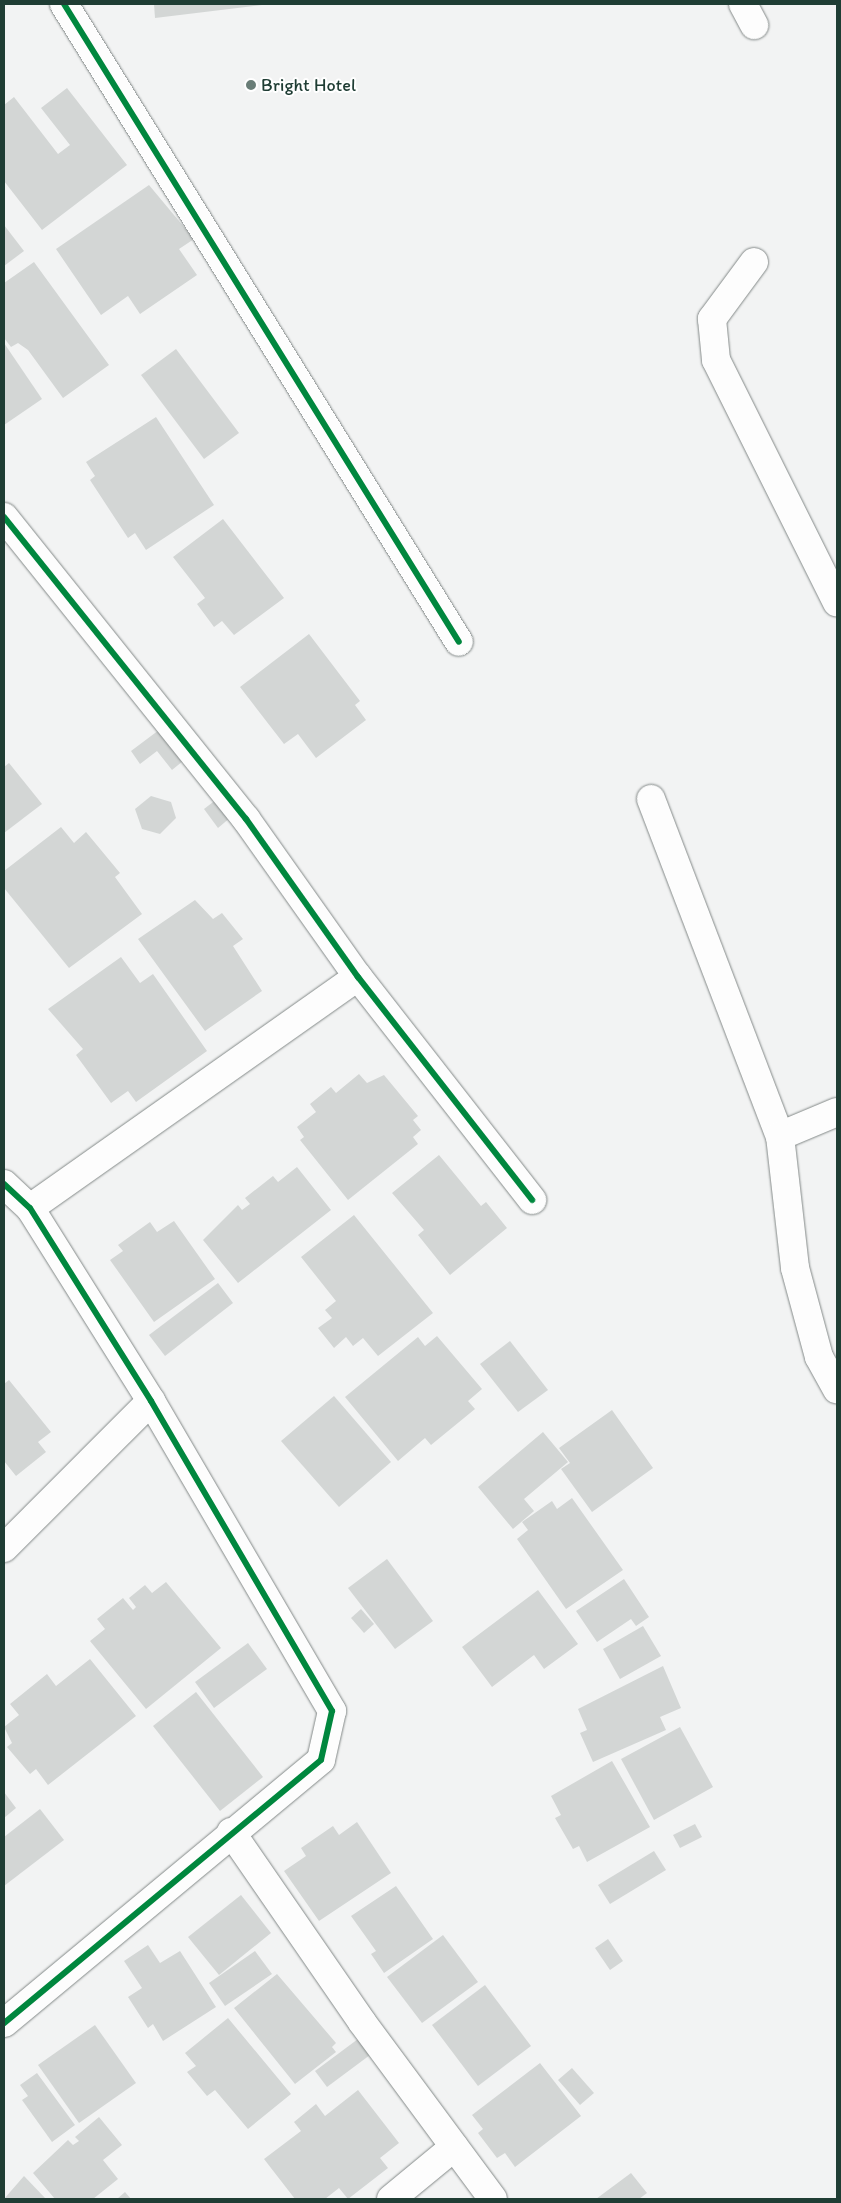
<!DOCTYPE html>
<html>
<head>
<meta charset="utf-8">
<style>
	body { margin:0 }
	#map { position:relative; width:841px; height:2203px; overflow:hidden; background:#f2f3f3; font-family:Itim,sans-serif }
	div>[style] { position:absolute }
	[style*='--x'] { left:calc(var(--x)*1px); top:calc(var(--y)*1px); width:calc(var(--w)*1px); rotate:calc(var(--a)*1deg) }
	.building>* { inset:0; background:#d3d6d5 }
	.roads { filter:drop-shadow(0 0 1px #838988) drop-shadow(0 0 1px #838988) }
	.minor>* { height:28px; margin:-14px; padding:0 14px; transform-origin:14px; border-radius:14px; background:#fdfdfd }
	.cycleway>* { height:6px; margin:-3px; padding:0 3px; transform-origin:3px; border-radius:3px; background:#00873e }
	.dots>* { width:14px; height:14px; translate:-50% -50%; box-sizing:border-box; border:2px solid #fff; border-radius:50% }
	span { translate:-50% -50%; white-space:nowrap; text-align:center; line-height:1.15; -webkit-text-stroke:4px #fff; paint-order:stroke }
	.poi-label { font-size:18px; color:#1f3d34 }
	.left { translate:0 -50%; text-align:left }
	.frame { position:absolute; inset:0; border:5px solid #1f3d34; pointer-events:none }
</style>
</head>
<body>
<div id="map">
	<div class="building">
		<i style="clip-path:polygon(154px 4px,261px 4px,262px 5px,155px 18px)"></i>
		<i style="clip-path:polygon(67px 88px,127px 165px,42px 230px,4px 181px,4px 105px,14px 97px,58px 154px,70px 145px,41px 108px)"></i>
		<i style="clip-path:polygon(149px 185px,194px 239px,179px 249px,197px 275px,140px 314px,128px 296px,101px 315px,56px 249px)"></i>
		<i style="clip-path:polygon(4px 225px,24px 251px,4px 266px)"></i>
		<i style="clip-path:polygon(34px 262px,109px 365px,63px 398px,28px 350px,18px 343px,11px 347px,4px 338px,4px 283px)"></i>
		<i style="clip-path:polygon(4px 343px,42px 399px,4px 425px)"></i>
		<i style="clip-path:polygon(176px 349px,239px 433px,204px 459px,141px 375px)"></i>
		<i style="clip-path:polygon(156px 417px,214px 505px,146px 550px,135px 533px,128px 538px,90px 480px,95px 476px,86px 462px)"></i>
		<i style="clip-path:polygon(223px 519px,284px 598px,234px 635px,222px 621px,214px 627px,197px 604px,205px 598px,173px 557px)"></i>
		<i style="clip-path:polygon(309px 634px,360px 701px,355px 705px,366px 720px,316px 758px,298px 734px,284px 744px,240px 687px)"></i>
		<i style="clip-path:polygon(159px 730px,183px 761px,172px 770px,157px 751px,140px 764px,131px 751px)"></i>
		<i style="clip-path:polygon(9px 763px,42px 804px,4px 833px,4px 767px)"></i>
		<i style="clip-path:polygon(151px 796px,171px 802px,176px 818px,160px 834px,142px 829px,135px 809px)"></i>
		<i style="clip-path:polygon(217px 799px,231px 817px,218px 828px,204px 809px)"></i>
		<i style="clip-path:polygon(61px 827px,74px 843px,86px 832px,120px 873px,115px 877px,142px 914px,69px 968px,4px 888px,4px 871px)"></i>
		<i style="clip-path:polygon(195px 900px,213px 919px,222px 913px,243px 939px,233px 946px,262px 991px,205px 1031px,138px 939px)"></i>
		<i style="clip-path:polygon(121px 957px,140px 983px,153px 974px,207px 1051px,136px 1102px,128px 1091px,111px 1103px,76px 1055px,83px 1049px,48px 1009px)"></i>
		<i style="clip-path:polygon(359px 1074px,367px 1083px,384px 1075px,418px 1116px,413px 1120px,421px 1130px,413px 1137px,418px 1144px,348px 1200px,300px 1140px,304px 1137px,297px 1127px,316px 1112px,310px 1104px,331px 1087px,336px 1093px)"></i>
		<i style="clip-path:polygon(439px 1155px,481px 1206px,486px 1202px,507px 1228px,450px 1275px,418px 1235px,424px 1230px,392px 1193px)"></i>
		<i style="clip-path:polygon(297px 1167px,331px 1210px,238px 1283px,203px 1240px,238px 1205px,242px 1210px,250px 1204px,245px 1198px,273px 1176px,278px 1182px)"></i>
		<i style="clip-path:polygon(354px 1215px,433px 1313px,378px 1356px,363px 1338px,353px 1346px,346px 1337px,334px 1348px,318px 1328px,332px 1318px,325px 1310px,336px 1301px,301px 1257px)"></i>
		<i style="clip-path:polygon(174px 1221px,215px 1279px,154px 1322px,110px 1260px,123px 1251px,118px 1245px,150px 1222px,157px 1232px)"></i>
		<i style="clip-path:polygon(218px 1283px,233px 1303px,165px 1356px,149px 1335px)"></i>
		<i style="clip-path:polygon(437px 1336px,482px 1389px,468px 1401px,475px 1409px,431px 1445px,425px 1438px,398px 1461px,345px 1397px,418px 1337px,425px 1346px)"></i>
		<i style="clip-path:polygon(510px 1341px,548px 1390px,518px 1412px,480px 1364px)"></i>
		<i style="clip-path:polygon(9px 1380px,51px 1432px,38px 1442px,46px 1452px,16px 1476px,4px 1461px,4px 1384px)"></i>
		<i style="clip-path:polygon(334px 1396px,391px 1462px,339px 1507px,281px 1441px)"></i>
		<i style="clip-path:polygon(612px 1410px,653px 1468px,592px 1512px,561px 1469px,570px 1463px,559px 1448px)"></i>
		<i style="clip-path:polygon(543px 1432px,568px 1462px,524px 1499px,534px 1511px,513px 1529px,478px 1487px)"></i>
		<i style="clip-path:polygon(572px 1498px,623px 1570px,566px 1609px,517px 1539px,528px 1530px,522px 1522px,552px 1501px,557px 1509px)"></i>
		<i style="clip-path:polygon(387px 1559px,433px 1621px,395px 1649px,348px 1588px)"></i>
		<i style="clip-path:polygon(624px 1579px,649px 1617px,636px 1626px,631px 1619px,597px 1642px,576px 1611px)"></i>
		<i style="clip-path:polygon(166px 1582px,221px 1648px,146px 1709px,90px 1641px,105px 1629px,97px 1619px,123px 1598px,133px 1610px,136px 1607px,129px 1598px,145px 1585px,152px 1593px)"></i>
		<i style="clip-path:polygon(538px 1590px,578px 1644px,544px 1669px,534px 1655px,492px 1687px,462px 1647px)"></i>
		<i style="clip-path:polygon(361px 1609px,374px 1624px,364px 1633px,351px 1618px)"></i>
		<i style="clip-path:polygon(643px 1626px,661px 1656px,620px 1679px,603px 1649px)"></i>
		<i style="clip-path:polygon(248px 1643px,267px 1669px,214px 1708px,195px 1682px)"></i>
		<i style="clip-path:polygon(90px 1659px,136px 1716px,48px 1785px,36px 1769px,30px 1774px,7px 1747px,12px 1743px,4px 1727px,19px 1715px,10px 1704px,47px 1674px,56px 1686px)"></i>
		<i style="clip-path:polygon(663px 1666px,681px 1708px,660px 1717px,666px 1730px,593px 1762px,580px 1733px,587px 1730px,578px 1709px)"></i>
		<i style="clip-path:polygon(196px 1692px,263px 1777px,220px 1811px,153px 1726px)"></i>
		<i style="clip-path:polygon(680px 1727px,713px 1787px,654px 1820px,621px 1759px)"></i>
		<i style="clip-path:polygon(612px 1761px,650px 1827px,587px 1862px,579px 1846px,573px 1849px,555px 1818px,561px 1815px,551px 1796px)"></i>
		<i style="clip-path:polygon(4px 1792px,16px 1808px,4px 1818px)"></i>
		<i style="clip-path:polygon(40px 1809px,64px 1840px,4px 1886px,4px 1837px)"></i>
		<i style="clip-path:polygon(357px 1822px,391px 1873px,319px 1921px,284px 1871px,306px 1856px,301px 1848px,333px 1826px,339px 1835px)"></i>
		<i style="clip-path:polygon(695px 1824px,702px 1837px,680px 1848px,673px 1835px)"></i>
		<i style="clip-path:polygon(654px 1851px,666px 1870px,610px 1904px,598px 1885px)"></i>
		<i style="clip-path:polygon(396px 1886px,433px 1939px,384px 1973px,371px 1954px,376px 1951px,351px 1916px)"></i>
		<i style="clip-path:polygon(241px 1895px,271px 1933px,219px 1975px,188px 1937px)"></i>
		<i style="clip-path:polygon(443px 1935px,478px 1982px,422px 2023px,387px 1977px)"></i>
		<i style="clip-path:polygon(608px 1939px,623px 1961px,610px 1970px,595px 1948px)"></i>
		<i style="clip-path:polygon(148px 1945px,160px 1963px,180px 1951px,216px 2007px,163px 2041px,153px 2024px,148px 2028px,128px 1997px,142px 1988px,124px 1961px)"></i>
		<i style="clip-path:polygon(255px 1951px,272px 1974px,225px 2006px,209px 1983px)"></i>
		<i style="clip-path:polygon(277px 1974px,336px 2043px,332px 2047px,336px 2052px,295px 2084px,234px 2008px)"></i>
		<i style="clip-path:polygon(485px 1985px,531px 2046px,478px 2086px,432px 2025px)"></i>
		<i style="clip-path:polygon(228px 2018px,291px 2094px,248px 2129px,215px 2090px,207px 2096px,187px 2072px,196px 2066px,185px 2053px)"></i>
		<i style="clip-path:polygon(95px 2025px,136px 2083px,79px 2123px,38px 2065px)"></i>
		<i style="clip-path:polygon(358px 2039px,370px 2055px,327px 2087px,315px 2071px)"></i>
		<i style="clip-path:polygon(540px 2063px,581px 2116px,515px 2167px,505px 2153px,497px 2158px,478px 2133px,483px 2129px,472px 2115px)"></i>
		<i style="clip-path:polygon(572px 2068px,594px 2093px,580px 2105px,558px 2080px)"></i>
		<i style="clip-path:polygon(37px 2073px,75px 2125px,52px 2142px,22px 2100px,28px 2096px,20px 2085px)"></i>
		<i style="clip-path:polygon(358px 2090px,399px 2143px,380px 2158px,388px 2168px,348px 2199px,339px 2188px,325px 2199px,295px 2199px,264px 2159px,301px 2131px,294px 2122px,316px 2104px,325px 2116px)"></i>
		<i style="clip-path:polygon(99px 2117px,122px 2145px,103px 2160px,118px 2179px,93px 2199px,55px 2199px,33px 2173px,68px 2140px,73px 2145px,79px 2141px,75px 2137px)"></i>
		<i style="clip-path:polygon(631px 2173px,647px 2193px,639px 2199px,596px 2199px)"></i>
		<i style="clip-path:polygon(24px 2176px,46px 2199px,4px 2199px)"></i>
		<i style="clip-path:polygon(125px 2192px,131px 2199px,117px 2199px)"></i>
	</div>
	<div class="roads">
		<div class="minor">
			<i style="--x:64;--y:4;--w:750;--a:58.24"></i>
			<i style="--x:743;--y:4;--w:24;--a:62"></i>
			<i style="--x:754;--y:262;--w:71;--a:126.4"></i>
			<i style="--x:712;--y:319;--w:41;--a:84.4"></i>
			<i style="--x:716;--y:360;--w:271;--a:63.5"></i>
			<i style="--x:4;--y:517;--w:387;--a:51.3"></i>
			<i style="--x:246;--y:819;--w:194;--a:54.7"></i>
			<i style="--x:358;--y:977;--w:283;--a:52"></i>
			<i style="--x:651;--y:799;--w:361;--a:69.1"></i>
			<i style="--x:837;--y:1112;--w:62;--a:157.2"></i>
			<i style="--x:780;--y:1136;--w:133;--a:83.5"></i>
			<i style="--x:795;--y:1268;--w:92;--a:74.9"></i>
			<i style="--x:819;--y:1357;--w:37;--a:61"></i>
			<i style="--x:4;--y:1184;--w:35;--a:43"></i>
			<i style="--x:30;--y:1208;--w:228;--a:57.9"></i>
			<i style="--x:151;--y:1401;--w:359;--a:59.7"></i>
			<i style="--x:332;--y:1711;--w:50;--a:102.7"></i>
			<i style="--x:321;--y:1760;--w:412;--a:140.3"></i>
			<i style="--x:30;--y:1208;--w:401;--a:-35.2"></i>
			<i style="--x:4;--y:1548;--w:208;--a:-45"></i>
			<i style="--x:231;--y:1832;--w:231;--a:55.4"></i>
			<i style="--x:362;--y:2022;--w:220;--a:53.5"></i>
			<i style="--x:391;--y:2199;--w:82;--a:-39.5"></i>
		</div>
	</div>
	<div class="cycleway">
		<i style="--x:64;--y:4;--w:750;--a:58.24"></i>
		<i style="--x:4;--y:517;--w:387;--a:51.3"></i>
		<i style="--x:246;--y:819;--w:194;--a:54.7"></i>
		<i style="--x:358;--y:977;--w:283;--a:52"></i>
		<i style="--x:4;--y:1184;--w:35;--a:43"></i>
		<i style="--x:30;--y:1208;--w:228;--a:57.9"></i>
		<i style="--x:151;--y:1401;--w:359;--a:59.7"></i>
		<i style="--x:332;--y:1711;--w:50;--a:102.7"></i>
		<i style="--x:321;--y:1760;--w:412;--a:140.3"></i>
	</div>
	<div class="dots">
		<i style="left:251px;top:85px;background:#697d77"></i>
	</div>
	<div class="poi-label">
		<span class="left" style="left:261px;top:85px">Bright Hotel</span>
	</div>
	<div class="frame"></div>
</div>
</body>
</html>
